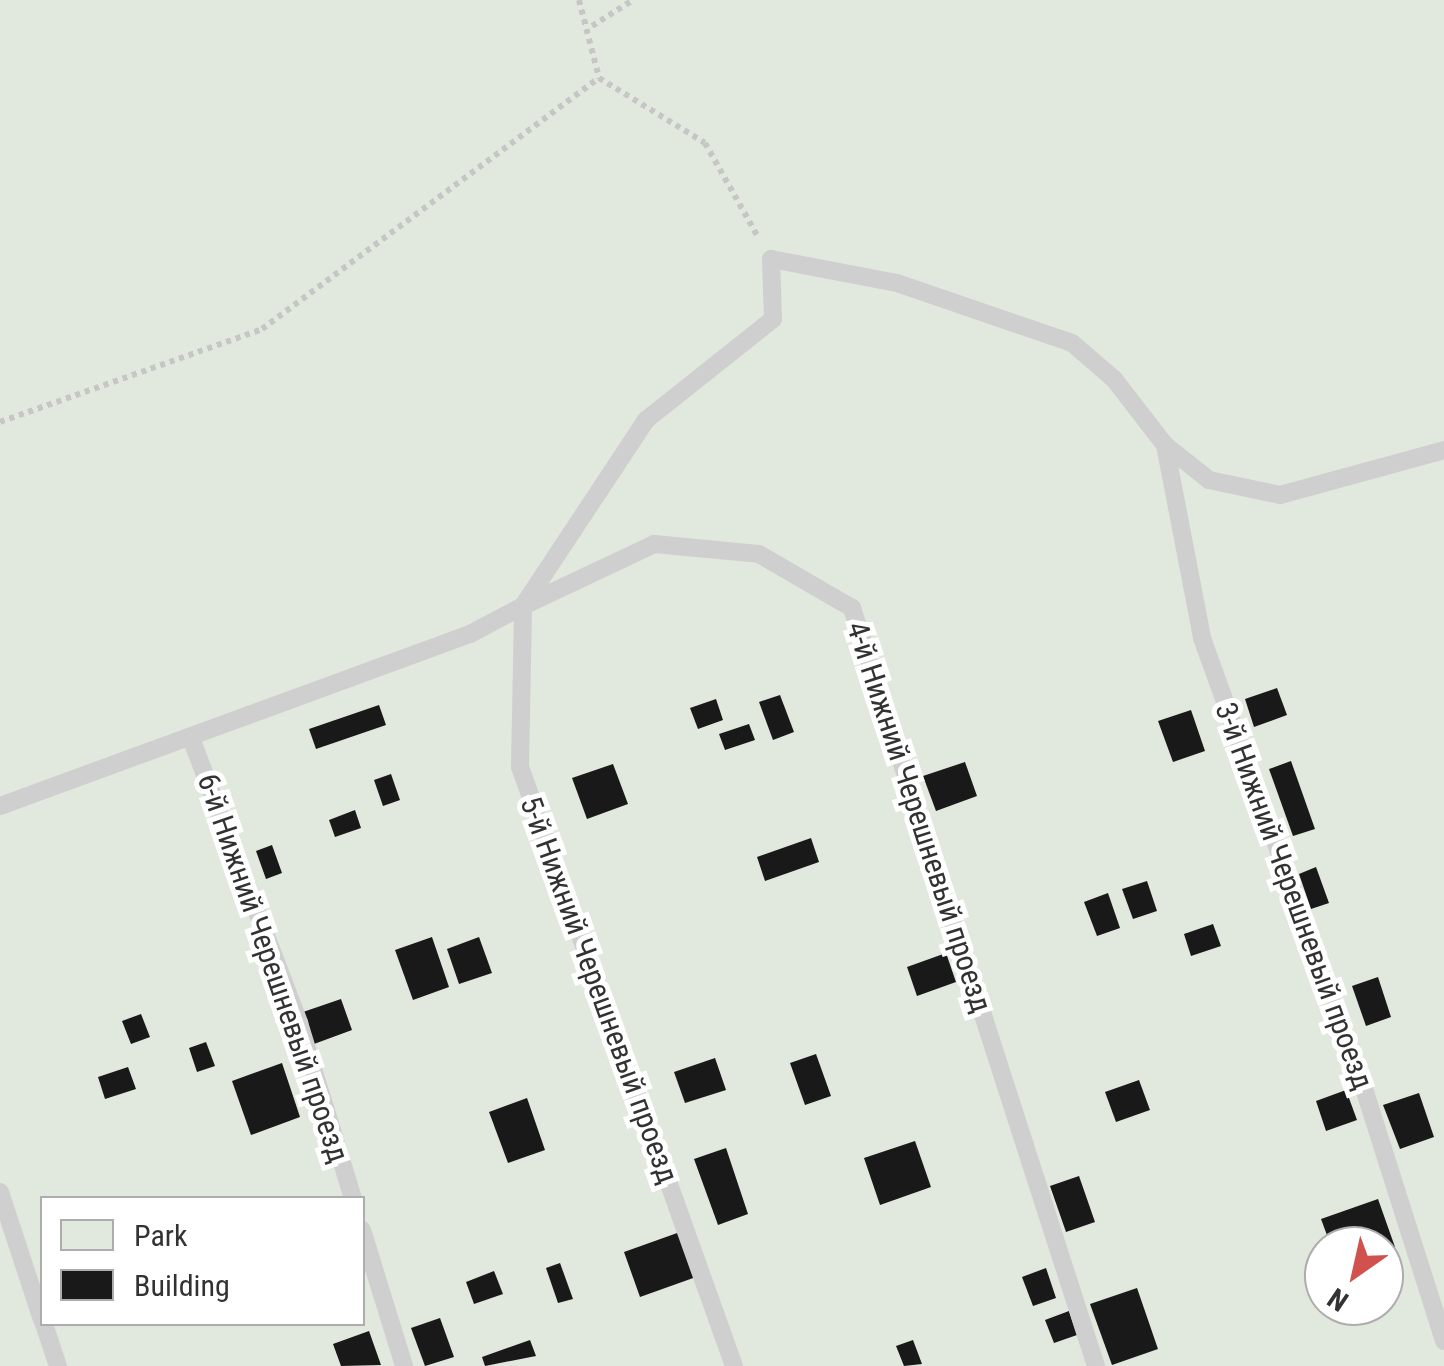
<!DOCTYPE html>
<html>
<head>
<meta charset="utf-8">
<style>
	body { margin:0 }
	#map { position:relative; width:1444px; height:1366px; overflow:hidden; background:#fff; font-family:"Roboto Condensed",sans-serif }
	div>[style] { position:absolute }
	[style*='--x'] { left:calc(var(--x)*1px); top:calc(var(--y)*1px); width:calc(var(--w)*1px); rotate:calc(var(--a)*1deg) }
	.green>* { inset:0; background:#e1e8dd }
	.building>* { inset:0; background:#191919 }
	.path>* { height:6px; margin-top:-3px; transform-origin:0; background:repeating-linear-gradient(90deg,#c6c6c6 0 5px,transparent 0 10px) }
	.service>* { height:18px; margin:-9px; padding:0 9px; transform-origin:9px; border-radius:9px; background:#cfcfcf }
	span { translate:-50% -50%; white-space:nowrap; text-align:center; line-height:1.15; -webkit-text-stroke:10px #fff; paint-order:stroke }
	.street-label { font-size:30px; color:#323232 }
	.legend { position:absolute; left:40px; top:1196px; width:325px; height:130px; box-sizing:border-box; background:#fff; border:2px solid #adadad; margin:0; padding:12px 18px; list-style:none; font-size:30px; color:#323232 }
	.legend li { display:flex; align-items:center; gap:20px; height:50px }
	.legend b { width:50px; border:2px solid #adadad }
	.north { position:absolute; left:1304px; top:1226px; width:100px; height:100px; box-sizing:border-box; background:#fff; border:2px solid #adadad; border-radius:50%; rotate:214deg; font-size:28px; font-weight:700; line-height:40px; text-align:center; color:#323232 }
	.north::after { content:''; display:block; margin:auto; width:35px; height:45px; background:#d0514d; clip-path:polygon(50% 0,100% 100%,50% 72%,0 100%) }
</style>
</head>
<body>
<div id="map">
	<div class="green">
		<i style="clip-path:polygon(evenodd,0 0,1444px 0,1444px 1366px,0 1366px,0 0,42px 1198px,362px 1198px,362px 1324px,42px 1324px,42px 1198px,0 0,1324px 1246px,1384px 1246px,1384px 1306px,1324px 1306px,1324px 1246px)"></i>
	</div>
	<div class="building">
		<i style="clip-path:polygon(1277px 688px,1287px 715px,1254px 727px,1245px 699px)"></i>
		<i style="clip-path:polygon(780px 695px,794px 732px,773px 740px,759px 702px)"></i>
		<i style="clip-path:polygon(716px 699px,723px 720px,698px 729px,690px 708px)"></i>
		<i style="clip-path:polygon(379px 705px,386px 725px,316px 749px,309px 729px)"></i>
		<i style="clip-path:polygon(1191px 710px,1205px 751px,1173px 762px,1158px 721px)"></i>
		<i style="clip-path:polygon(749px 724px,755px 740px,725px 750px,719px 734px)"></i>
		<i style="clip-path:polygon(1291px 761px,1315px 829px,1293px 836px,1269px 769px)"></i>
		<i style="clip-path:polygon(965px 762px,977px 796px,936px 811px,923px 776px)"></i>
		<i style="clip-path:polygon(613px 764px,628px 804px,587px 819px,572px 778px)"></i>
		<i style="clip-path:polygon(391px 774px,400px 800px,383px 806px,374px 780px)"></i>
		<i style="clip-path:polygon(355px 810px,361px 828px,335px 837px,329px 820px)"></i>
		<i style="clip-path:polygon(811px 838px,819px 862px,765px 881px,757px 857px)"></i>
		<i style="clip-path:polygon(272px 845px,282px 873px,266px 879px,256px 851px)"></i>
		<i style="clip-path:polygon(1316px 867px,1329px 903px,1311px 909px,1299px 874px)"></i>
		<i style="clip-path:polygon(1147px 881px,1157px 911px,1133px 919px,1122px 889px)"></i>
		<i style="clip-path:polygon(1108px 893px,1120px 928px,1097px 936px,1084px 902px)"></i>
		<i style="clip-path:polygon(1213px 924px,1221px 946px,1191px 956px,1184px 934px)"></i>
		<i style="clip-path:polygon(432px 937px,449px 987px,413px 1000px,395px 950px)"></i>
		<i style="clip-path:polygon(479px 937px,492px 973px,459px 984px,447px 949px)"></i>
		<i style="clip-path:polygon(946px 953px,956px 982px,917px 996px,907px 967px)"></i>
		<i style="clip-path:polygon(1378px 977px,1391px 1017px,1366px 1026px,1352px 986px)"></i>
		<i style="clip-path:polygon(341px 999px,352px 1030px,314px 1044px,303px 1012px)"></i>
		<i style="clip-path:polygon(141px 1014px,150px 1037px,131px 1044px,122px 1021px)"></i>
		<i style="clip-path:polygon(206px 1042px,215px 1066px,197px 1072px,189px 1048px)"></i>
		<i style="clip-path:polygon(816px 1054px,831px 1096px,805px 1105px,790px 1063px)"></i>
		<i style="clip-path:polygon(715px 1058px,726px 1090px,685px 1103px,674px 1072px)"></i>
		<i style="clip-path:polygon(282px 1063px,300px 1117px,251px 1135px,232px 1081px)"></i>
		<i style="clip-path:polygon(128px 1067px,136px 1089px,105px 1099px,98px 1077px)"></i>
		<i style="clip-path:polygon(1139px 1080px,1150px 1110px,1116px 1122px,1105px 1092px)"></i>
		<i style="clip-path:polygon(1346px 1090px,1357px 1120px,1326px 1131px,1316px 1101px)"></i>
		<i style="clip-path:polygon(1419px 1093px,1434px 1137px,1400px 1149px,1383px 1105px)"></i>
		<i style="clip-path:polygon(527px 1098px,545px 1150px,508px 1163px,489px 1112px)"></i>
		<i style="clip-path:polygon(915px 1141px,931px 1187px,880px 1205px,864px 1158px)"></i>
		<i style="clip-path:polygon(726px 1148px,748px 1214px,718px 1225px,694px 1159px)"></i>
		<i style="clip-path:polygon(1079px 1176px,1095px 1222px,1066px 1232px,1050px 1186px)"></i>
		<i style="clip-path:polygon(1378px 1199px,1395px 1247px,1331px 1246px,1321px 1219px)"></i>
		<i style="clip-path:polygon(680px 1232px,696px 1277px,640px 1297px,624px 1252px)"></i>
		<i style="clip-path:polygon(560px 1263px,573px 1299px,558px 1303px,546px 1268px)"></i>
		<i style="clip-path:polygon(1046px 1268px,1056px 1298px,1033px 1306px,1022px 1277px)"></i>
		<i style="clip-path:polygon(1393px 1268px,1400px 1285px,1384px 1290px,1384px 1271px)"></i>
		<i style="clip-path:polygon(494px 1271px,503px 1294px,474px 1304px,466px 1282px)"></i>
		<i style="clip-path:polygon(1137px 1288px,1158px 1349px,1112px 1365px,1090px 1304px)"></i>
		<i style="clip-path:polygon(1069px 1311px,1077px 1335px,1054px 1343px,1045px 1320px)"></i>
		<i style="clip-path:polygon(440px 1318px,454px 1357px,425px 1366px,411px 1328px)"></i>
		<i style="clip-path:polygon(369px 1331px,381px 1365px,341px 1366px,333px 1344px)"></i>
		<i style="clip-path:polygon(530px 1340px,536px 1356px,485px 1366px,482px 1357px)"></i>
		<i style="clip-path:polygon(913px 1340px,922px 1364px,904px 1366px,896px 1346px)"></i>
	</div>
	<div class="path">
		<i style="--x:579;--y:0;--w:81;--a:75.6"></i>
		<i style="--x:599;--y:78;--w:124;--a:31.5"></i>
		<i style="--x:705;--y:143;--w:108;--a:60.6"></i>
		<i style="--x:592;--y:26;--w:49;--a:-32.4"></i>
		<i style="--x:0;--y:422;--w:278;--a:-19.5"></i>
		<i style="--x:262;--y:329;--w:420;--a:-36.7"></i>
	</div>
	<div class="service">
		<i style="--x:1165;--y:445;--w:197;--a:79.1"></i>
		<i style="--x:1202;--y:638;--w:466;--a:70.2"></i>
		<i style="--x:1360;--y:1076;--w:278;--a:72.4"></i>
		<i style="--x:191;--y:738;--w:305;--a:69.2"></i>
		<i style="--x:299;--y:1023;--w:183;--a:72.9"></i>
		<i style="--x:0;--y:806;--w:500;--a:-20.1"></i>
		<i style="--x:470;--y:634;--w:60;--a:-27.8"></i>
		<i style="--x:523;--y:606;--w:223;--a:-56.5"></i>
		<i style="--x:646;--y:420;--w:162;--a:-38.5"></i>
		<i style="--x:773;--y:319;--w:60;--a:-91.9"></i>
		<i style="--x:771;--y:259;--w:128;--a:10.8"></i>
		<i style="--x:897;--y:283;--w:185;--a:18.9"></i>
		<i style="--x:1072;--y:343;--w:55;--a:40.6"></i>
		<i style="--x:1114;--y:379;--w:83;--a:52.3"></i>
		<i style="--x:1165;--y:445;--w:56;--a:38.5"></i>
		<i style="--x:1209;--y:480;--w:73;--a:11.9"></i>
		<i style="--x:1280;--y:495;--w:170;--a:-15.3"></i>
		<i style="--x:0;--y:1192;--w:135;--a:71.8"></i>
		<i style="--x:362;--y:1230;--w:142;--a:72.8"></i>
		<i style="--x:44;--y:1324;--w:44;--a:71.6"></i>
		<i style="--x:734;--y:1366;--w:636;--a:-109.66"></i>
		<i style="--x:520;--y:767;--w:161;--a:-88.9"></i>
		<i style="--x:523;--y:606;--w:145;--a:-25.3"></i>
		<i style="--x:654;--y:544;--w:105;--a:5.4"></i>
		<i style="--x:759;--y:554;--w:108;--a:30.1"></i>
		<i style="--x:852;--y:608;--w:796;--a:72.16"></i>
	</div>
	<div class="street-label">
		<span style="left:919px;top:817px;rotate:72deg">4-й Нижний Черешневый проезд</span>
		<span style="left:1294px;top:896px;rotate:70deg">3-й Нижний Черешневый проезд</span>
		<span style="left:273px;top:968px;rotate:71deg">6-й Нижний Черешневый проезд</span>
		<span style="left:599px;top:990px;rotate:70deg">5-й Нижний Черешневый проезд</span>
	</div>
	<ul class="legend">
	<li><b style="height:28px;background:#e1e8dd"></b>Park</li>
	<li><b style="height:28px;background:#191919"></b>Building</li>
	</ul>
	<div class="north">N</div>
</div>
</body>
</html>
